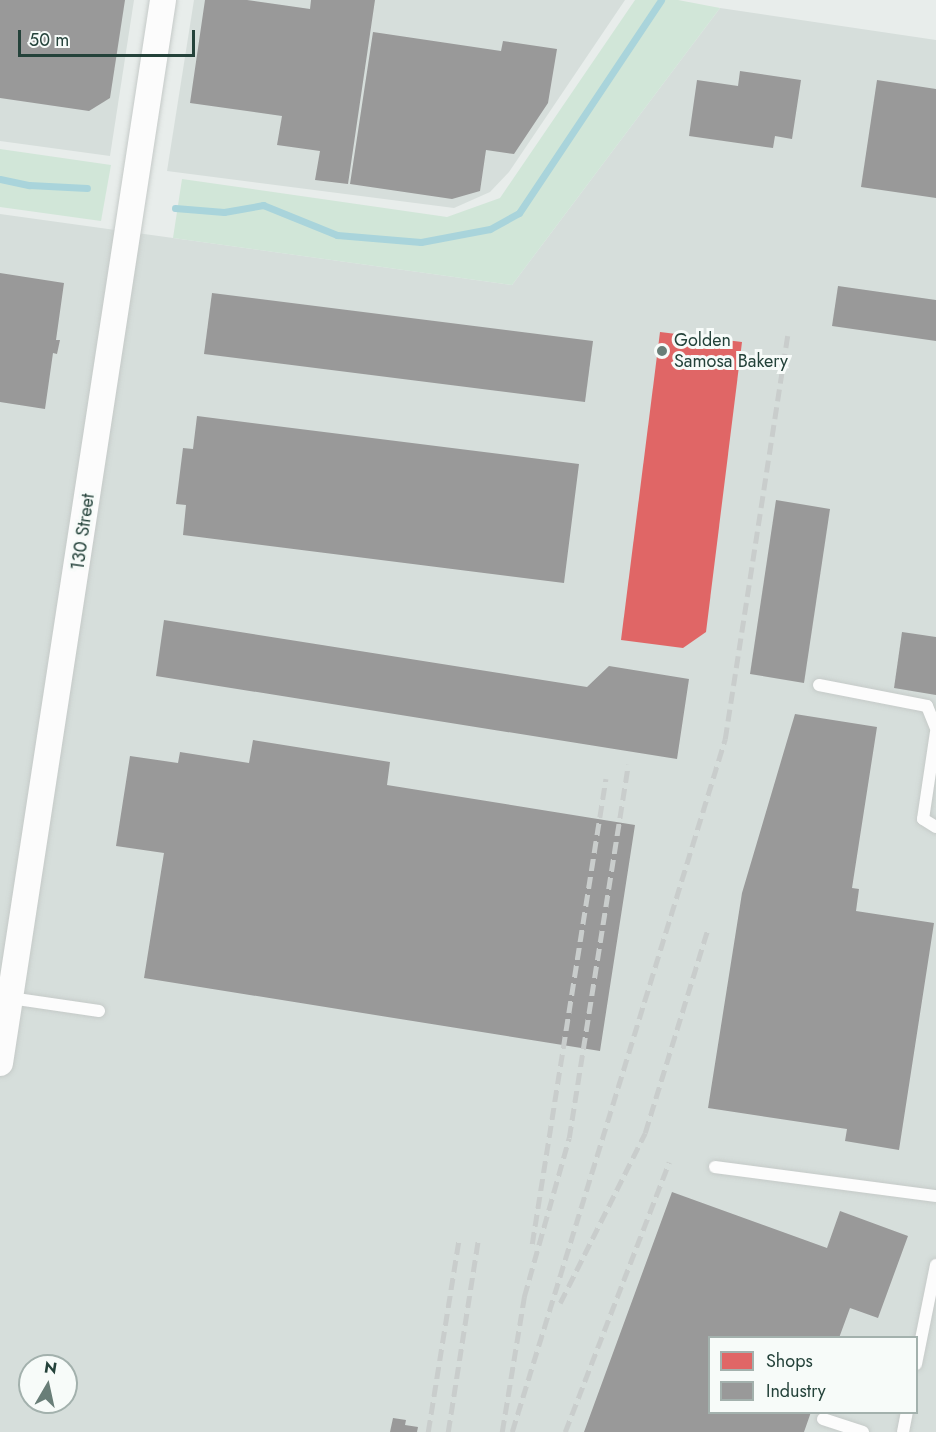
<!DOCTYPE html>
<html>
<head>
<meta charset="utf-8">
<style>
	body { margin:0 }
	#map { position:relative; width:936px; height:1432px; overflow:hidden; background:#e8edeb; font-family:Jost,sans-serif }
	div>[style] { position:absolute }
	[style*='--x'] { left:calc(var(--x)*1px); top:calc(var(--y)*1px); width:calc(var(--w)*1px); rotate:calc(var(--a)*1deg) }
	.built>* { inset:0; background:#d6dedb }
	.green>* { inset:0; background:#d1e6d8 }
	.shops>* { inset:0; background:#e06666 }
	.industry>* { inset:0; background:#999 }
	.stream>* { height:7px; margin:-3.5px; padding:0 3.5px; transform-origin:3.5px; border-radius:3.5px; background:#a9d4db }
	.roads { filter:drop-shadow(0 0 2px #c5cac8) drop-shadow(0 0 2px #c5cac8) }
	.lane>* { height:12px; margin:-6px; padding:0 6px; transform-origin:6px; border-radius:6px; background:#fcfcfc }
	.street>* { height:26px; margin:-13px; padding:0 13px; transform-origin:13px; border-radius:13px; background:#fcfcfc }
	.rail>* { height:4.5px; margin-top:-2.25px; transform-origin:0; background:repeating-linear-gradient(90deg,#c9cdcc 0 12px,transparent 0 18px) }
	.dots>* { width:16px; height:16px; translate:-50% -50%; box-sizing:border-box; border:3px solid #f7fbf9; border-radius:50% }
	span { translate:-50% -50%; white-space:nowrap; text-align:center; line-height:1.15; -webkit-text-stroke:6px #f7fbf9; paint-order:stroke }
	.poi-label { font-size:18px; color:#24423a }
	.left { translate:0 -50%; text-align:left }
	.street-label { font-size:18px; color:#24423a }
	.legend { position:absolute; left:708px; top:1336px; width:210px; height:78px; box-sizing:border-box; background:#f7fbf9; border:2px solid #a3b1ad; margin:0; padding:8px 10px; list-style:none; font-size:18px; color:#24423a }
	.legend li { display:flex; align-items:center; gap:12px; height:30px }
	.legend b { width:30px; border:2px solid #a3b1ad }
	.north { position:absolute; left:18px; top:1354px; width:60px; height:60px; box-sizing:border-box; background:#f7fbf9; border:2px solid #a3b1ad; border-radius:50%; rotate:9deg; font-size:16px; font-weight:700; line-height:24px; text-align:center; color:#24423a }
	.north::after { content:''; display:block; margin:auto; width:21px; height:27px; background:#697e78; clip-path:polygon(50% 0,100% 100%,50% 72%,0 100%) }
	.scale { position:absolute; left:18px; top:30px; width:177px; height:27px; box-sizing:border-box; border:3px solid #24423a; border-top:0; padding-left:8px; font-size:18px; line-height:21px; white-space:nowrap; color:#24423a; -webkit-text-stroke:4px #f7fbf9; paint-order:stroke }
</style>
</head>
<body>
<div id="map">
	<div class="built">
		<i style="clip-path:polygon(0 0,134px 0,110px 156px,0 141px)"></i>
		<i style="clip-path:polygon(194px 0,625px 0,509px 172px,490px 192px,454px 208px,167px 171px)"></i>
		<i style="clip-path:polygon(evenodd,720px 8px,936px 40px,936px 1432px,0 1432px,0 214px,512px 285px,720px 8px,710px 1338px,916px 1338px,916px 1412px,710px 1412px,710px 1338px,720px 8px,30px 1366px,66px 1366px,66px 1402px,30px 1402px,30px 1366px)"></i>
	</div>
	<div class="green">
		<i style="clip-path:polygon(635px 0,678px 0,720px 8px,512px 285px,173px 238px,182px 179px,447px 217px,500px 198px)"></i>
		<i style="clip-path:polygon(0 149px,111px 165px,101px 221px,0 207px)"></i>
	</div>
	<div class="shops">
		<i style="clip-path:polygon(660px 332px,742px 342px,706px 632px,683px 648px,621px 640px)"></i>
	</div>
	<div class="industry">
		<i style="clip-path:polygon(0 0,125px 0,110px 98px,89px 111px,0 98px)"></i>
		<i style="clip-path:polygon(205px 0,247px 0,310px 9px,311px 0,375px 0,348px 184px,315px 180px,320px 151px,277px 145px,282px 116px,190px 103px)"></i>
		<i style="clip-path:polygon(373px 32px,501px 51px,503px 41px,557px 49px,548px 103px,514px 154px,486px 150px,480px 191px,452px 199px,350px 184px)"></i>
		<i style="clip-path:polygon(740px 71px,801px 80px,792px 139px,775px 136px,773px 148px,689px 136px,697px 80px,738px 86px)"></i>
		<i style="clip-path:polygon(877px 80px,936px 89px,936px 198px,861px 187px)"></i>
		<i style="clip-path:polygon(0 273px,64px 283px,56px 340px,60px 340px,57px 354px,53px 353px,45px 409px,0 402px)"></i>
		<i style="clip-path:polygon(838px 286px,936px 300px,936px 341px,832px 326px)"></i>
		<i style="clip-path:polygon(212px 293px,593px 341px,585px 402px,204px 354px)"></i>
		<i style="clip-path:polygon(197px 416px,579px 464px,564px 583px,183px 535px,186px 505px,176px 504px,183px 448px,193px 449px)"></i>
		<i style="clip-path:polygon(776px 500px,830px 509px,804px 683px,750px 674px)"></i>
		<i style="clip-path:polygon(164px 620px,587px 687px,609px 666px,689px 679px,677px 759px,156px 676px)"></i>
		<i style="clip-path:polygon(902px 632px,936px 637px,936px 695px,894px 688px)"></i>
		<i style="clip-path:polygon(795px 714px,877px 727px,852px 888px,859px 889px,856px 911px,934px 923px,899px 1150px,845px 1141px,847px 1129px,708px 1108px,742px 893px)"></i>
		<i style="clip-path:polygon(253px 740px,390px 762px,387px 785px,635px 825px,600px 1051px,144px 978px,164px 853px,116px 846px,130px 756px,178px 763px,180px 752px,249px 763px)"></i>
		<i style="clip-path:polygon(672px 1192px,827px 1248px,840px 1211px,908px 1236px,878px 1318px,850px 1308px,839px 1338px,710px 1338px,710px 1412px,811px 1412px,804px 1432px,584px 1432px)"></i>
		<i style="clip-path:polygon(393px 1418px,406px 1420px,405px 1425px,418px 1427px,417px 1432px,390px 1432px)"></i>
	</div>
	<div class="stream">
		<i style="--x:0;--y:179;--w:30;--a:12"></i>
		<i style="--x:29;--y:185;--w:58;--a:3"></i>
		<i style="--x:175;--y:208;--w:49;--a:4.7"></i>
		<i style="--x:224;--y:212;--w:40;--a:-10"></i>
		<i style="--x:263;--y:205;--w:80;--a:22.1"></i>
		<i style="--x:337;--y:235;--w:84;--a:4.8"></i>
		<i style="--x:421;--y:242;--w:70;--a:-10.7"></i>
		<i style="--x:490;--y:229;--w:33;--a:-29"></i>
		<i style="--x:519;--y:213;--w:256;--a:-56.3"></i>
	</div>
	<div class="roads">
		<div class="lane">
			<i style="--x:819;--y:685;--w:110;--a:11"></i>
			<i style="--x:927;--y:706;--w:24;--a:68"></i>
			<i style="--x:936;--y:732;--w:88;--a:98.5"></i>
			<i style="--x:923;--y:819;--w:15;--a:32"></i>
			<i style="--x:10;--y:998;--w:90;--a:8.3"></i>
			<i style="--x:715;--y:1167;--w:223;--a:7.5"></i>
			<i style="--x:916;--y:1364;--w:101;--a:-78.6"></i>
			<i style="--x:823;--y:1419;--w:42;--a:18"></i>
			<i style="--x:903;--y:1432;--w:20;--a:-79"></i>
		</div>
		<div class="street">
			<i style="--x:0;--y:1063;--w:1075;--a:-81.28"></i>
		</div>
	</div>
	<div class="rail">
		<i style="--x:532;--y:1244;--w:471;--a:-81"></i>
		<i style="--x:560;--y:1303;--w:190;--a:-63.4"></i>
		<i style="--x:645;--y:1133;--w:214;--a:-72.9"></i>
		<i style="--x:428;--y:1432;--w:195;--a:-80.9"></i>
		<i style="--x:448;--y:1432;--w:194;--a:-81.1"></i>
		<i style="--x:502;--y:1432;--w:137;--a:-80.7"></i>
		<i style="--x:524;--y:1297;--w:165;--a:-74.2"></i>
		<i style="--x:569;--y:1138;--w:378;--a:-81"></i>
		<i style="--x:512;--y:1432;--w:725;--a:-72.91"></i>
		<i style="--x:725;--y:739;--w:410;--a:-81.2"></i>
		<i style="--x:565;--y:1432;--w:289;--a:-68.9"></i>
	</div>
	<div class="dots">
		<i style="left:662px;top:351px;background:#697e78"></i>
	</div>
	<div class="poi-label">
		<span class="left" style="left:674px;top:351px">Golden<br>Samosa Bakery</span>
	</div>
	<div class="street-label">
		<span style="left:83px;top:532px;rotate:-82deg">130 Street</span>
	</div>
	<ul class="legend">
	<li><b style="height:16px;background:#e06666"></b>Shops</li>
	<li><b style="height:16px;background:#999"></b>Industry</li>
	</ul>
	<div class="north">N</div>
	<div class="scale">50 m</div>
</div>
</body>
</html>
